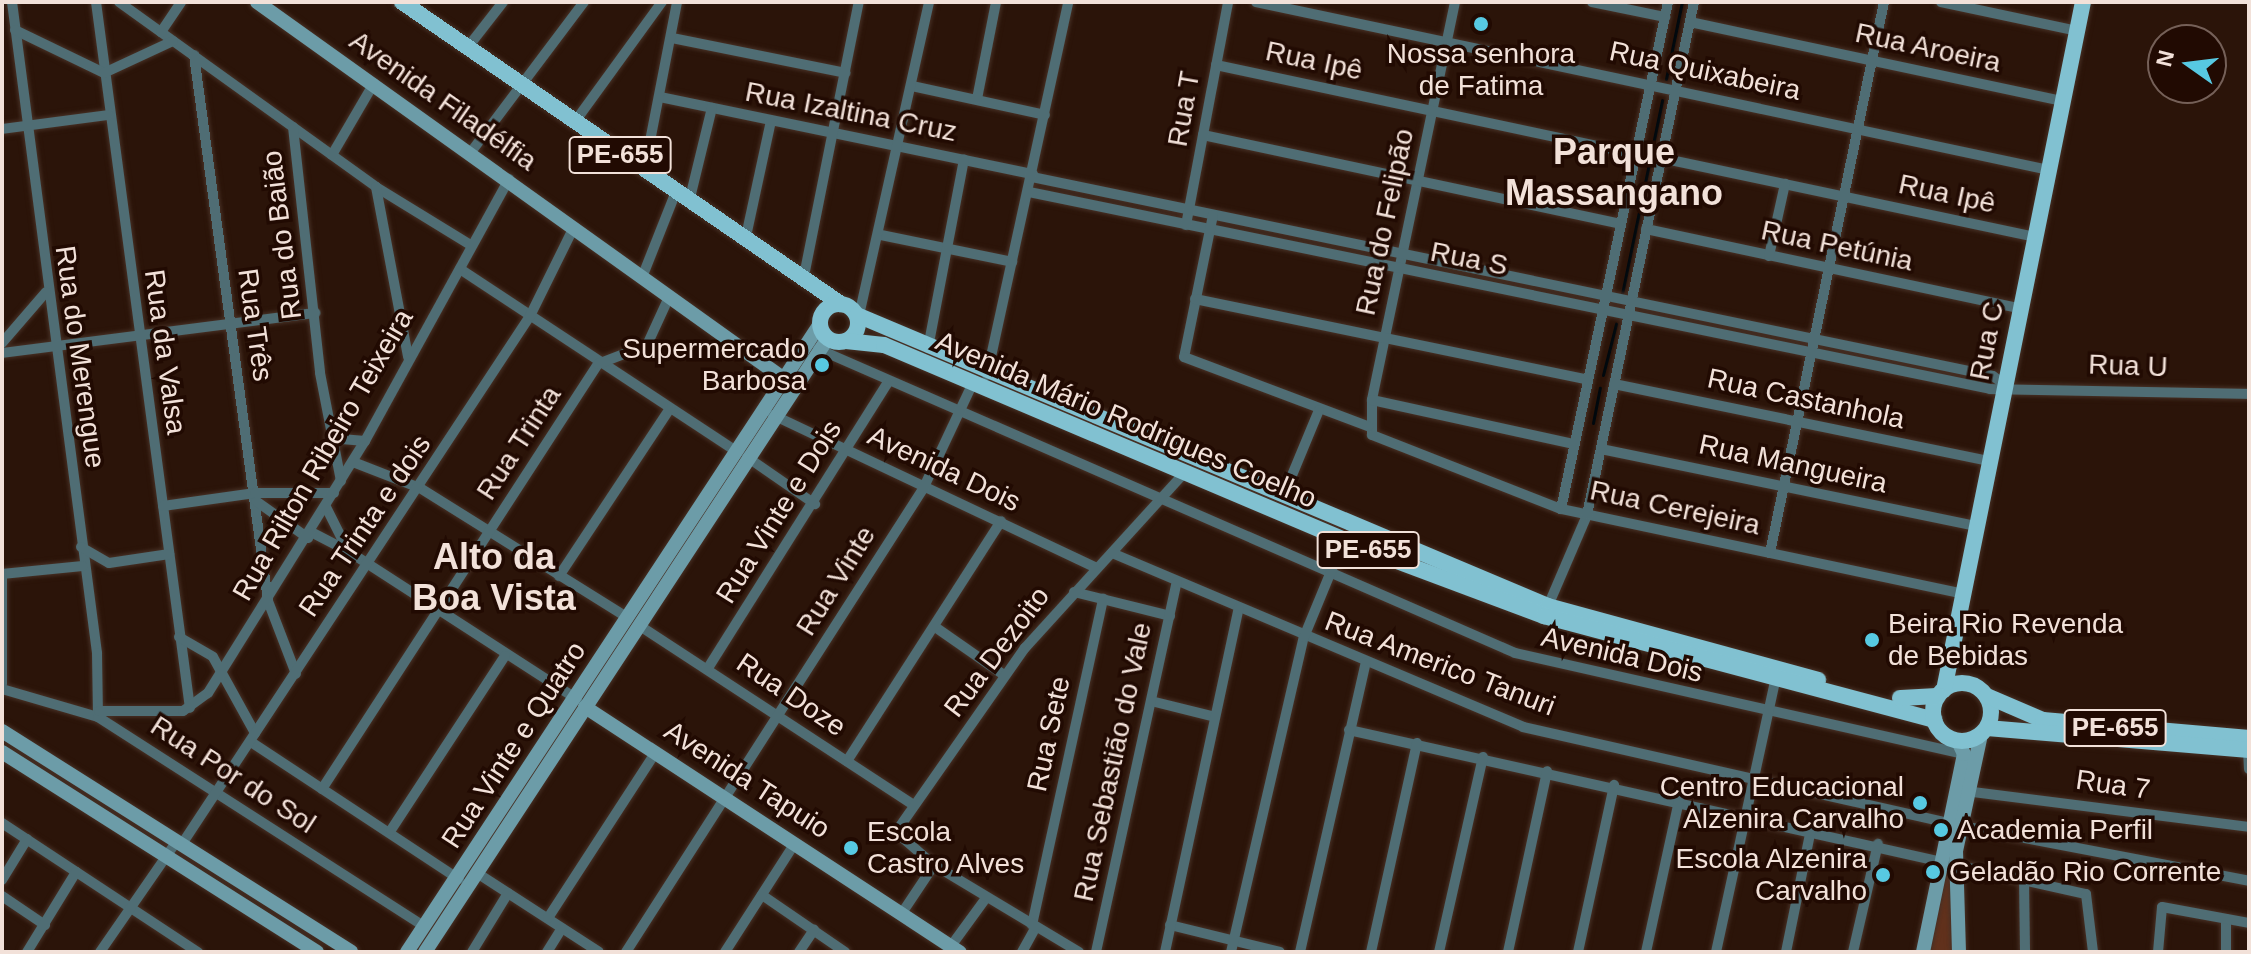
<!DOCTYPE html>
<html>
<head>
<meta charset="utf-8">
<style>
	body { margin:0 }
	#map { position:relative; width:2251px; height:954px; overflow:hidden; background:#2b1409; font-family:Helvetica,sans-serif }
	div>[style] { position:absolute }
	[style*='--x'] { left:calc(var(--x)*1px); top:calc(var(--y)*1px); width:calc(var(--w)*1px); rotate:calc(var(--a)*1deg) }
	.green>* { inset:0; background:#61311c }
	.stream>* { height:3px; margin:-1.5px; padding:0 1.5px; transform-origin:1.5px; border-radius:1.5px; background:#00090e }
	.roads { filter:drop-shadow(0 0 2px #473126) drop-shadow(0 0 2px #473126) }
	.street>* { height:10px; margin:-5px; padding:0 5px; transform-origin:5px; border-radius:5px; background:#4f6d74 }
	.secondary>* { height:14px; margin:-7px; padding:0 7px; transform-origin:7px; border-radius:7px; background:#6c9ca8 }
	.primary>* { height:16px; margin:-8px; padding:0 8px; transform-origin:8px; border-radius:8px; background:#81c1d1 }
	.primary>.ring { margin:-8px; padding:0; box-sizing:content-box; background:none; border:16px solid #81c1d1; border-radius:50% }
	.dots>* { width:22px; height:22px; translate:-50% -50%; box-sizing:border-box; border:4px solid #210a02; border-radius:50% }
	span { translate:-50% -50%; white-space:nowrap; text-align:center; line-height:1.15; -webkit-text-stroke:7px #210a02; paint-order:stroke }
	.shield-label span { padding:2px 6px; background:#210a02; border:2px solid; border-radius:6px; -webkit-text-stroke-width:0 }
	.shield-label { font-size:26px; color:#f2e1d9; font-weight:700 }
	.street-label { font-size:28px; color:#f2e1d9 }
	.poi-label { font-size:28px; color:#f2e1d9 }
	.right { translate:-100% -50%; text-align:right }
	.left { translate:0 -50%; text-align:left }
	.district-label { font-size:36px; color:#f2e1d9; font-weight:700 }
	.frame { position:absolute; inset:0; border:4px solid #f2e1d9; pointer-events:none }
	.north { position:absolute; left:2147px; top:24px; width:80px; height:80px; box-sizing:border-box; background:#210a02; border:2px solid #756058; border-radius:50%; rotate:284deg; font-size:22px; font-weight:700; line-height:32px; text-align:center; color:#f2e1d9 }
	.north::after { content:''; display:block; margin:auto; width:28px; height:36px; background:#57c9e2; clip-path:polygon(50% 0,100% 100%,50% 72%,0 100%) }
</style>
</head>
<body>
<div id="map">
	<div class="green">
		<i style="clip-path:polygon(1949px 867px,1955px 952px,1928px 952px,1945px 870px)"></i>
	</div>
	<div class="stream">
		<i style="--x:1666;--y:79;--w:79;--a:-78.3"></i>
		<i style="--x:1622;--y:294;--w:198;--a:-78.3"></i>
		<i style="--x:1603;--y:375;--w:53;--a:-75.7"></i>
		<i style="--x:1593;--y:423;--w:36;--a:-79"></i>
	</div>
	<div class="roads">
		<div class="street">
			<i style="--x:12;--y:2;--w:657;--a:82.56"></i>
			<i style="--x:97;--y:653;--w:64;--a:89.1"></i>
			<i style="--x:96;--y:2;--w:712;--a:82.42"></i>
			<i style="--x:119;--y:2;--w:317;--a:35.7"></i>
			<i style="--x:376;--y:187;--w:109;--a:31.5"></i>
			<i style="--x:1256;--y:2;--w:811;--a:11.96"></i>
			<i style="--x:1455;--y:2;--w:407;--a:101.8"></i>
			<i style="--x:1372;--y:400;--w:35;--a:90"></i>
			<i style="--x:1372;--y:435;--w:203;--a:21.4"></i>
			<i style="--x:1561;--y:509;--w:409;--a:11.9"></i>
			<i style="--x:1592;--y:2;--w:75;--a:11.6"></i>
			<i style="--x:1941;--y:2;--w:139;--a:12"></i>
			<i style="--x:1690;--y:22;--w:381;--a:12"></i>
			<i style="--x:15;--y:30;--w:99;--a:25.8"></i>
			<i style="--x:104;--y:73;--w:76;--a:-24.9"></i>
			<i style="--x:161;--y:32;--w:36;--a:-56"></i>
			<i style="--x:672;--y:38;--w:177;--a:11.4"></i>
			<i style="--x:468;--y:47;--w:57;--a:-52.1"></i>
			<i style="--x:194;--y:55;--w:551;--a:82.28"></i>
			<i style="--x:268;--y:601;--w:78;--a:69"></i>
			<i style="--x:1216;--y:65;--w:429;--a:12"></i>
			<i style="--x:912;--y:86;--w:136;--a:12.3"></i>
			<i style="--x:660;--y:97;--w:381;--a:11.7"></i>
			<i style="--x:977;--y:99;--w:99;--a:-78.9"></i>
			<i style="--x:574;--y:123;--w:150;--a:-54"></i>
			<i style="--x:293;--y:127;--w:247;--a:83.7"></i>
			<i style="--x:320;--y:373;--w:110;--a:79"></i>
			<i style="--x:2;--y:129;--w:107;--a:-7.5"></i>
			<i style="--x:1203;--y:135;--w:427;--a:12"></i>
			<i style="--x:471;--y:152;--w:188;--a:-53"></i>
			<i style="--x:332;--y:155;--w:83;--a:-59.7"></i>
			<i style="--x:1661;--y:158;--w:382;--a:11.9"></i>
			<i style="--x:644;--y:172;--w:173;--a:-79"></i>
			<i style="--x:1032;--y:177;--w:981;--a:11.7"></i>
			<i style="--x:1993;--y:376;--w:15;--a:37"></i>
			<i style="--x:376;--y:187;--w:173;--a:79.3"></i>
			<i style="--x:1029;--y:192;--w:981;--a:11.58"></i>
			<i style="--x:1990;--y:389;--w:259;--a:1.1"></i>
			<i style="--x:689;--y:202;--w:97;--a:-76.3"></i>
			<i style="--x:1213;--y:215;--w:145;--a:101.5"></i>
			<i style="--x:1184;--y:357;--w:197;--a:20.6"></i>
			<i style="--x:1186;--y:225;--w:227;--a:-79.3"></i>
			<i style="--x:1646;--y:229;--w:381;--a:12"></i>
			<i style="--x:881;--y:235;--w:134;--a:11.6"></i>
			<i style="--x:745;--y:241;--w:123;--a:-77.8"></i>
			<i style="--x:1769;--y:256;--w:74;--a:-77.5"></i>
			<i style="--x:460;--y:269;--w:331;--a:33.4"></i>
			<i style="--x:643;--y:275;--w:87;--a:-68.4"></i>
			<i style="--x:803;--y:281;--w:285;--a:-78.7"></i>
			<i style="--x:1195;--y:299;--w:401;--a:11.6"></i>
			<i style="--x:858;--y:320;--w:326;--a:-77.4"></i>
			<i style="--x:2;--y:343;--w:67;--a:-49.2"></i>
			<i style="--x:928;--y:348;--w:192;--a:-79.2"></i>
			<i style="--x:818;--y:349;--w:760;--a:23.56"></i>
			<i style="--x:1515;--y:653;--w:460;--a:12.7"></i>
			<i style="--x:2;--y:353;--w:316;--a:-7.3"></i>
			<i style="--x:987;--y:375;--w:382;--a:-77.7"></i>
			<i style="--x:1614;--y:384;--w:382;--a:11.6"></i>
			<i style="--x:1372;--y:400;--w:207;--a:12.3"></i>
			<i style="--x:773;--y:415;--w:356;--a:25.3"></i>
			<i style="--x:330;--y:438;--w:35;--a:5"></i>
			<i style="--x:1601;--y:449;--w:382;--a:11.6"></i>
			<i style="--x:747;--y:457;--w:83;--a:34.7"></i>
			<i style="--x:353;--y:462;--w:72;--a:21.2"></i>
			<i style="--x:420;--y:488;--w:245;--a:32"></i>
			<i style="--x:1283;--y:497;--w:94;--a:-67.5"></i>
			<i style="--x:256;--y:501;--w:64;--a:35.4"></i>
			<i style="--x:163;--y:506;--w:93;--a:-8"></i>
			<i style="--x:255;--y:493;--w:79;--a:0"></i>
			<i style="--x:326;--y:507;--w:49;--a:63.4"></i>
			<i style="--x:348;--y:551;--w:273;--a:32.9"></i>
			<i style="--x:1561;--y:509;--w:518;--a:-78.08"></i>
			<i style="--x:311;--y:532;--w:42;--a:27.2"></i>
			<i style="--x:81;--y:547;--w:32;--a:30"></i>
			<i style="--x:109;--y:563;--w:61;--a:-8.5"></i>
			<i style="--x:1112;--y:553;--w:446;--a:22.9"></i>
			<i style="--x:1523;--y:727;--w:438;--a:12.7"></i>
			<i style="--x:1770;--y:553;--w:563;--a:-78.31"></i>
			<i style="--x:2;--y:574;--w:81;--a:-5.6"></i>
			<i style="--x:2;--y:576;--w:108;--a:90"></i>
			<i style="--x:559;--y:576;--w:199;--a:-56.5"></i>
			<i style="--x:1074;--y:592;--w:99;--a:14"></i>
			<i style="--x:1548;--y:606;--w:99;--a:-66.8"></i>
			<i style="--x:1587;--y:515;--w:524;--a:-78.22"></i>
			<i style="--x:640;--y:626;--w:327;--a:33.2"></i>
			<i style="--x:938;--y:629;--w:80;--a:34.9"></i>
			<i style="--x:179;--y:637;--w:39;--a:30"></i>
			<i style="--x:213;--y:657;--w:87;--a:61.1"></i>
			<i style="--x:708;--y:668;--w:338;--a:-57.8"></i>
			<i style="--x:2;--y:689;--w:100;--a:16.3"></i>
			<i style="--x:98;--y:717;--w:389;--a:32.7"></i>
			<i style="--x:1151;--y:701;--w:66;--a:14"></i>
			<i style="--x:99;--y:711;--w:84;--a:0"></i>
			<i style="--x:183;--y:711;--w:31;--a:-36"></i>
			<i style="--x:208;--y:693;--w:297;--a:-58.1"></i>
			<i style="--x:365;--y:441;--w:299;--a:-61.2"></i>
			<i style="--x:1349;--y:730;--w:755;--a:12.55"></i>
			<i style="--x:2086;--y:894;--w:58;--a:83.1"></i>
			<i style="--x:251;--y:742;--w:249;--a:33.4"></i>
			<i style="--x:2248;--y:750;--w:19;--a:87"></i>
			<i style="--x:847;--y:761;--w:285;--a:-57.3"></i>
			<i style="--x:322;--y:789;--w:507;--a:-57"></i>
			<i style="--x:598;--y:364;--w:53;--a:-21.2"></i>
			<i style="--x:647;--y:345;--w:53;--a:-65.4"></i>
			<i style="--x:1965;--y:791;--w:286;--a:7.2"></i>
			<i style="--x:2;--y:823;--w:235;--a:33.4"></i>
			<i style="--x:1962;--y:826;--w:292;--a:10.8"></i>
			<i style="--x:391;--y:830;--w:208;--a:-56.8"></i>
			<i style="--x:182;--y:844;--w:632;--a:-56.61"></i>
			<i style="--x:530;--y:316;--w:99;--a:-63.7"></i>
			<i style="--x:477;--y:873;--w:145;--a:32.9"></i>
			<i style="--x:2024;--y:879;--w:73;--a:89.2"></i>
			<i style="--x:2;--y:880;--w:48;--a:-58.6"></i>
			<i style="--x:762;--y:895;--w:101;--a:34.5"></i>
			<i style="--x:2;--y:896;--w:52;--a:34"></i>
			<i style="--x:902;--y:913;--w:58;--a:-56.3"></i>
			<i style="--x:548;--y:918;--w:198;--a:-57"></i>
			<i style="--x:2226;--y:919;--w:33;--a:90"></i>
			<i style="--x:1032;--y:925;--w:334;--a:-77.7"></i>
			<i style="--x:1170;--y:925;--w:113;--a:13.8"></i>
			<i style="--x:951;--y:946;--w:59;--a:-53.9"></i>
			<i style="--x:27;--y:952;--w:94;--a:-58.5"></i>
			<i style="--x:100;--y:952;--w:135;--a:-55.3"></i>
			<i style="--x:472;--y:952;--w:69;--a:-58.6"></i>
			<i style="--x:547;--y:952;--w:28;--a:-58"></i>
			<i style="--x:626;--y:952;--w:550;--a:-57.32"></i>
			<i style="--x:923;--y:489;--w:115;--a:-64.8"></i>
			<i style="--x:725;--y:952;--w:130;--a:-57.3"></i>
			<i style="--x:799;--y:952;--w:27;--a:-56"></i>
			<i style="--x:1022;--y:952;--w:29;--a:-61"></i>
			<i style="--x:1079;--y:952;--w:169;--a:-149"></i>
			<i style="--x:934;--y:865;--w:50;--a:-139"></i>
			<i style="--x:896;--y:832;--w:225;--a:-55"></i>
			<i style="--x:1025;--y:648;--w:236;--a:-47.7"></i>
			<i style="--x:1096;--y:952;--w:379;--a:-77.7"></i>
			<i style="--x:1165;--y:952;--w:352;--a:-77.9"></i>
			<i style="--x:1231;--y:952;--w:323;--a:-77"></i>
			<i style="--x:1304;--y:637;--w:105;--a:-67.6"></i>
			<i style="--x:1300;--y:952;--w:297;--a:-77.2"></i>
			<i style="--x:1371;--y:952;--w:214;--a:-77.6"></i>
			<i style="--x:1439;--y:952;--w:200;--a:-77.3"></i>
			<i style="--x:1508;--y:952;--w:185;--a:-77.8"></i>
			<i style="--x:1578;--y:952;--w:171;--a:-77.8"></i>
			<i style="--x:1646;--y:952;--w:155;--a:-77.7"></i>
			<i style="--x:1716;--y:952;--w:276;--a:-77.7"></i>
			<i style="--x:1786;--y:952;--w:126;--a:-78.5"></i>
			<i style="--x:1853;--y:952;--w:111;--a:-77"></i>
			<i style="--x:2158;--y:952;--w:45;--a:-84.9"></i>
			<i style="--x:2162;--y:907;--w:88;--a:10.4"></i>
		</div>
		<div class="secondary">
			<i style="--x:257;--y:2;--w:652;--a:35.57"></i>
			<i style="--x:585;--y:707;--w:448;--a:33.2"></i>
			<i style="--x:2;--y:731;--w:413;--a:32.3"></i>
			<i style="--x:2;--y:752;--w:373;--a:32.4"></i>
			<i style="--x:407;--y:952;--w:752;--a:-56.67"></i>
			<i style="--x:425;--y:952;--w:734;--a:-56.72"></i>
			<i style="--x:1923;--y:952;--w:202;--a:-78.3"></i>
			<i style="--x:1964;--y:754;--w:14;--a:-115"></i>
			<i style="--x:1959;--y:952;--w:101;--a:-91.7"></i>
			<i style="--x:1956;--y:851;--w:120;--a:-77.9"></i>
		</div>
		<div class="primary">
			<i style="--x:402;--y:2;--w:533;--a:34.53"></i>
			<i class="ring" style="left:820px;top:304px;width:22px;height:22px"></i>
			<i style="--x:857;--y:315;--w:750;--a:22.84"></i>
			<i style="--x:1548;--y:606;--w:280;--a:15.3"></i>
			<i style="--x:846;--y:341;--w:38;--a:6"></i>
			<i style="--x:884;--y:345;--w:531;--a:22.94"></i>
			<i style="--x:1373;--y:552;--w:183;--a:20.5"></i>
			<i style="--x:1544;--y:616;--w:404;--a:14.9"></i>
			<i class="ring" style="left:1933px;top:683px;width:42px;height:42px"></i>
			<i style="--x:1944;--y:690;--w:702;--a:-78.58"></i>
			<i style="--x:1987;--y:696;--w:61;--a:23.2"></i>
			<i style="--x:2043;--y:720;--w:207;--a:5"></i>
			<i style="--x:1900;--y:698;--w:38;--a:-3"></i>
			<i style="--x:1987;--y:728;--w:263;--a:4.8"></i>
		</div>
	</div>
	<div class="dots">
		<i style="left:1481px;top:24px;background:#57c9e2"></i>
		<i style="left:822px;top:365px;background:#57c9e2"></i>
		<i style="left:1872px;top:640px;background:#57c9e2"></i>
		<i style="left:1920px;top:803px;background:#57c9e2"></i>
		<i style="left:1941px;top:830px;background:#57c9e2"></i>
		<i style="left:851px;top:848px;background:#57c9e2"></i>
		<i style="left:1933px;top:872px;background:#57c9e2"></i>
		<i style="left:1883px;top:875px;background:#57c9e2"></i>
	</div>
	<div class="shield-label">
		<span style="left:620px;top:155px">PE-655</span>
		<span style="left:1368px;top:550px">PE-655</span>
		<span style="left:2115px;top:728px">PE-655</span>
	</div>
	<div class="street-label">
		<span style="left:1928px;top:48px;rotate:12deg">Rua Aroeira</span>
		<span style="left:1314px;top:61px;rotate:12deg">Rua Ipê</span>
		<span style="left:1705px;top:71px;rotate:12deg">Rua Quixabeira</span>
		<span style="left:443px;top:101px;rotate:35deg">Avenida Filadélfia</span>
		<span style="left:1184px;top:109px;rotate:-80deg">Rua T</span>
		<span style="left:851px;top:112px;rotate:11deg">Rua Izaltina Cruz</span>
		<span style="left:1947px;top:194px;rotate:12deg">Rua Ipê</span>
		<span style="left:1385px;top:222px;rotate:-78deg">Rua do Felipão</span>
		<span style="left:282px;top:235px;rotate:-97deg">Rua do Baião</span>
		<span style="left:1837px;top:246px;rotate:12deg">Rua Petúnia</span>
		<span style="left:1469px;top:259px;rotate:11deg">Rua S</span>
		<span style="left:255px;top:325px;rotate:82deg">Rua Três</span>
		<span style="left:1987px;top:341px;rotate:-79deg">Rua C</span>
		<span style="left:165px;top:352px;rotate:82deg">Rua da Valsa</span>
		<span style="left:80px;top:357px;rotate:82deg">Rua do Merengue</span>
		<span style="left:2128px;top:366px;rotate:2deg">Rua U</span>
		<span style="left:1806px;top:399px;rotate:12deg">Rua Castanhola</span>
		<span style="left:1126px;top:420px;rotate:23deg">Avenida Mário Rodrigues Coelho</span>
		<span style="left:519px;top:443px;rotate:-57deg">Rua Trinta</span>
		<span style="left:323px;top:455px;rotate:-60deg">Rua Rilton Ribeiro Teixeira</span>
		<span style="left:1793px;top:464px;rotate:12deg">Rua Mangueira</span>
		<span style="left:944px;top:469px;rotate:25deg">Avenida Dois</span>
		<span style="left:1675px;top:508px;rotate:12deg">Rua Cerejeira</span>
		<span style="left:779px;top:512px;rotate:-58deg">Rua Vinte e Dois</span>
		<span style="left:365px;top:526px;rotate:-56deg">Rua Trinta e dois</span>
		<span style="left:836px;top:581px;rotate:-58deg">Rua Vinte</span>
		<span style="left:997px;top:652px;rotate:-53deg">Rua Dezoito</span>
		<span style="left:1622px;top:655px;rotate:13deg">Avenida Dois</span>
		<span style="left:1440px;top:664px;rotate:21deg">Rua Americo Tanuri</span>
		<span style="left:791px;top:695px;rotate:34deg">Rua Doze</span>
		<span style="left:1049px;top:734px;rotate:-78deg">Rua Sete</span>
		<span style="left:514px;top:745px;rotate:-57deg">Rua Vinte e Quatro</span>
		<span style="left:1113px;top:762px;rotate:-78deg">Rua Sebastião do Vale</span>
		<span style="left:233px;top:775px;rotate:33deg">Rua Por do Sol</span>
		<span style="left:747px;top:780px;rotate:33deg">Avenida Tapuio</span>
		<span style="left:2113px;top:785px;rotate:8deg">Rua 7</span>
	</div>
	<div class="poi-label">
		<span style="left:1481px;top:70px">Nossa senhora<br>de Fatima</span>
		<span class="right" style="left:806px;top:365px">Supermercado<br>Barbosa</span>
		<span class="left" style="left:1888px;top:640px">Beira Rio Revenda<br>de Bebidas</span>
		<span class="right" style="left:1904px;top:803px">Centro Educacional<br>Alzenira Carvalho</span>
		<span class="left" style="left:1957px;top:830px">Academia Perfil</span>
		<span class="left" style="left:867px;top:848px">Escola<br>Castro Alves</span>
		<span class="right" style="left:1867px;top:875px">Escola Alzenira<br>Carvalho</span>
		<span class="left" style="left:1949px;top:872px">Geladão Rio Corrente</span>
	</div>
	<div class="district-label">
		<span style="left:1614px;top:172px">Parque<br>Massangano</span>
		<span style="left:494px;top:577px">Alto da<br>Boa Vista</span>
	</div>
	<div class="frame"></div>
	<div class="north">N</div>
</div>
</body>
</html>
